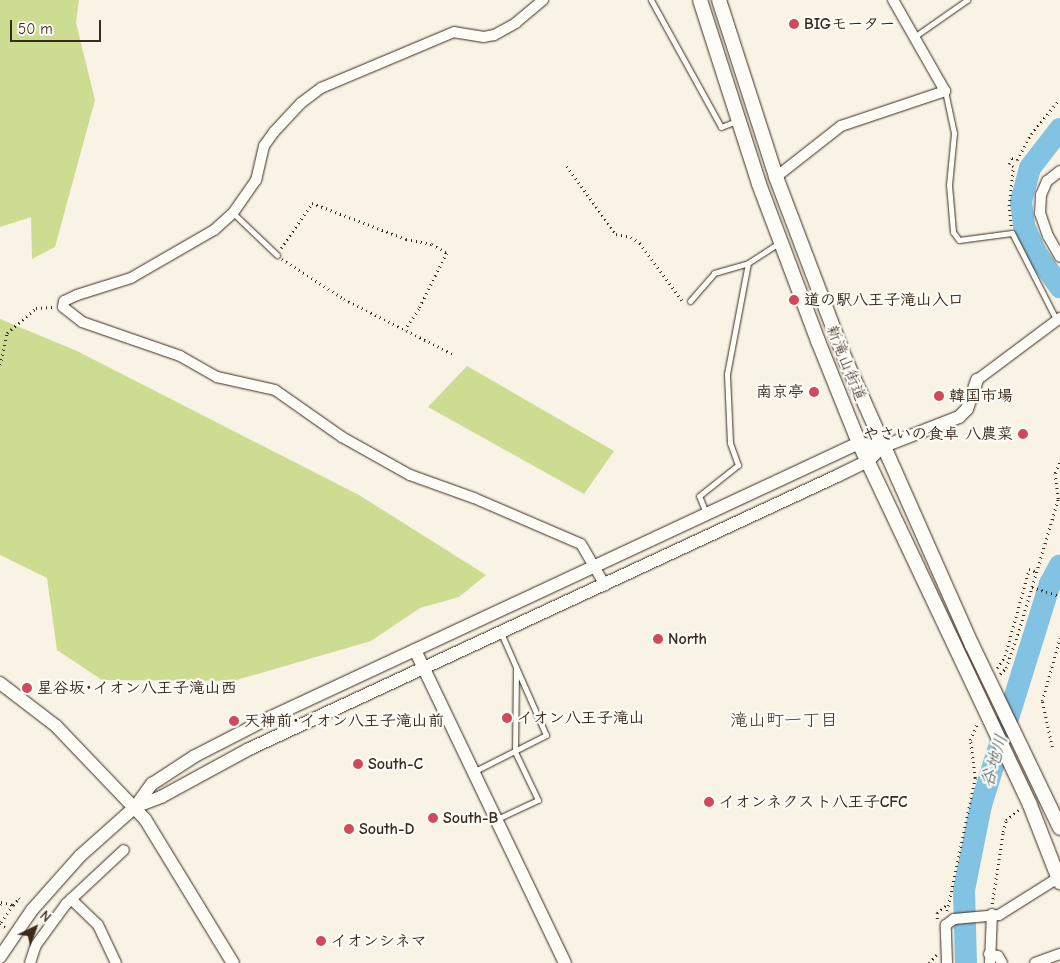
<!DOCTYPE html>
<html>
<head>
<meta charset="utf-8">
<style>
	body { margin:0 }
	#map { position:relative; width:1060px; height:963px; overflow:hidden; background:#f8f3e5; font-family:"Comic Neue","Klee One",sans-serif }
	div>[style] { position:absolute }
	[style*='--x'] { left:calc(var(--x)*1px); top:calc(var(--y)*1px); width:calc(var(--w)*1px); rotate:calc(var(--a)*1deg) }
	.green>* { inset:0; background:#ccdd91 }
	.river>* { height:22px; margin:-11px; padding:0 11px; transform-origin:11px; border-radius:11px; background:#82c3e3 }
	.path>* { height:2.5px; margin-top:-1.25px; transform-origin:0; background:repeating-linear-gradient(90deg,#3b2a1e 0 1px,transparent 0 5px) }
	.roads { filter:drop-shadow(0 0 1px #3b2a1e) drop-shadow(0 0 1px #3b2a1e) }
	.service>* { height:5px; margin:-2.5px; padding:0 2.5px; transform-origin:2.5px; border-radius:2.5px; background:#fdfcf7 }
	.minor>* { height:10px; margin:-5px; padding:0 5px; transform-origin:5px; border-radius:5px; background:#fdfcf7 }
	.tertiary>* { height:12px; margin:-6px; padding:0 6px; transform-origin:6px; border-radius:6px; background:#fdfcf7 }
	.secondary>* { height:14px; margin:-7px; padding:0 7px; transform-origin:7px; border-radius:7px; background:#fdfcf7 }
	.dots>* { width:14px; height:14px; translate:-50% -50%; box-sizing:border-box; border:2px solid #fdfcf7; border-radius:50% }
	span { translate:-50% -50%; white-space:nowrap; text-align:center; line-height:1.15; -webkit-text-stroke:4.5px #fdfcf7; paint-order:stroke }
	.poi-label { font-size:16px; color:#3b2a1e; font-weight:700 }
	.left { translate:0 -50%; text-align:left }
	.right { translate:-100% -50%; text-align:right }
	.street-label { font-size:16px; color:#3b2a1e }
	.neighbourhood-label { font-size:18px; color:#3b2a1e }
	.water-label { font-size:18px; color:#505859; font-style:italic }
	.north { position:absolute; left:10px; top:903px; width:50px; height:50px; -webkit-text-stroke:4px #fdfcf7; paint-order:stroke; rotate:42deg; font-size:14px; font-weight:700; line-height:20px; text-align:center; color:#3b2a1e }
	.north::after { content:''; display:block; margin:auto; width:18px; height:22px; background:#3b2a1e; clip-path:polygon(50% 0,100% 100%,50% 72%,0 100%) }
	.scale { position:absolute; left:10px; top:20px; width:91px; height:22px; box-sizing:border-box; border:2px solid #3b2a1e; border-top:0; padding-left:6px; font-size:15px; line-height:18px; white-space:nowrap; color:#3b2a1e; -webkit-text-stroke:4px #fdfcf7; paint-order:stroke }
</style>
</head>
<body>
<div id="map">
	<div class="green">
		<i style="clip-path:polygon(0 0,79px 0,76px 23px,95px 100px,55px 247px,32px 259px,31px 217px,0 227px)"></i>
		<i style="clip-path:polygon(0 319px,77px 351px,359px 495px,486px 575px,459px 597px,420px 608px,371px 641px,233px 681px,102px 680px,57px 650px,47px 578px,0 555px)"></i>
		<i style="clip-path:polygon(467px 366px,614px 451px,584px 494px,428px 407px)"></i>
	</div>
	<div class="river">
		<i style="--x:1060;--y:129;--w:49;--a:127.6"></i>
		<i style="--x:1030;--y:168;--w:34;--a:105"></i>
		<i style="--x:1021;--y:201;--w:25;--a:83"></i>
		<i style="--x:1024;--y:226;--w:30;--a:66"></i>
		<i style="--x:1036;--y:253;--w:42;--a:54.8"></i>
		<i style="--x:966;--y:963;--w:73;--a:-91.6"></i>
		<i style="--x:964;--y:890;--w:87;--a:-78.7"></i>
		<i style="--x:981;--y:805;--w:232;--a:-72.7"></i>
		<i style="--x:1050;--y:584;--w:21;--a:-62"></i>
	</div>
	<div class="path">
		<i style="--x:567;--y:166;--w:84;--a:54.2"></i>
		<i style="--x:616;--y:234;--w:15;--a:11"></i>
		<i style="--x:631;--y:237;--w:11;--a:34"></i>
		<i style="--x:640;--y:243;--w:71;--a:53.6"></i>
		<i style="--x:1011;--y:226;--w:20;--a:-96"></i>
		<i style="--x:1009;--y:206;--w:39;--a:-84"></i>
		<i style="--x:1013;--y:167;--w:5;--a:-143"></i>
		<i style="--x:1009;--y:164;--w:7;--a:-63"></i>
		<i style="--x:1012;--y:158;--w:5;--a:22"></i>
		<i style="--x:1017;--y:160;--w:30;--a:-62"></i>
		<i style="--x:1031;--y:134;--w:45;--a:-50.4"></i>
		<i style="--x:281;--y:248;--w:55;--a:-55.4"></i>
		<i style="--x:312;--y:203;--w:101;--a:21"></i>
		<i style="--x:406;--y:239;--w:26;--a:11"></i>
		<i style="--x:432;--y:244;--w:17;--a:31"></i>
		<i style="--x:447;--y:253;--w:63;--a:116.6"></i>
		<i style="--x:419;--y:309;--w:25;--a:124"></i>
		<i style="--x:282;--y:259;--w:74;--a:32.8"></i>
		<i style="--x:344;--y:299;--w:122;--a:26.8"></i>
		<i style="--x:0;--y:365;--w:33;--a:-78"></i>
		<i style="--x:7;--y:333;--w:38;--a:-41"></i>
		<i style="--x:36;--y:308;--w:17;--a:-3"></i>
		<i style="--x:1032;--y:587;--w:29;--a:18"></i>
		<i style="--x:997;--y:668;--w:14;--a:-56"></i>
		<i style="--x:1005;--y:656;--w:90;--a:-74.6"></i>
		<i style="--x:1029;--y:569;--w:9;--a:21"></i>
		<i style="--x:1000;--y:674;--w:8;--a:-45"></i>
		<i style="--x:1006;--y:668;--w:40;--a:-71.1"></i>
		<i style="--x:1019;--y:630;--w:137;--a:-73.4"></i>
		<i style="--x:1058;--y:499;--w:26;--a:-97"></i>
		<i style="--x:1055;--y:473;--w:12;--a:-66"></i>
		<i style="--x:1052;--y:747;--w:47;--a:-102.3"></i>
		<i style="--x:1042;--y:701;--w:66;--a:-74.1"></i>
		<i style="--x:992;--y:904;--w:73;--a:-81.3"></i>
		<i style="--x:1003;--y:832;--w:12;--a:-76"></i>
		<i style="--x:1006;--y:820;--w:16;--a:-38"></i>
		<i style="--x:0;--y:905;--w:3;--a:-72"></i>
		<i style="--x:1;--y:902;--w:12;--a:14"></i>
		<i style="--x:13;--y:905;--w:23;--a:124"></i>
		<i style="--x:0;--y:924;--w:6;--a:31"></i>
		<i style="--x:13;--y:905;--w:9;--a:-49"></i>
		<i style="--x:19;--y:898;--w:5;--a:37"></i>
		<i style="--x:947;--y:911;--w:136;--a:-78.1"></i>
		<i style="--x:975;--y:778;--w:38;--a:-97"></i>
		<i style="--x:970;--y:740;--w:17;--a:-66"></i>
		<i style="--x:937;--y:919;--w:6;--a:-90"></i>
		<i style="--x:937;--y:913;--w:13;--a:-39"></i>
		<i style="--x:929;--y:963;--w:11;--a:-49"></i>
	</div>
	<div class="roads">
		<div class="service">
			<i style="--x:651;--y:0;--w:145;--a:61.1"></i>
			<i style="--x:721;--y:127;--w:17;--a:-21"></i>
			<i style="--x:914;--y:37;--w:65;--a:-34.9"></i>
			<i style="--x:945;--y:91;--w:43;--a:77.9"></i>
			<i style="--x:954;--y:133;--w:52;--a:95.5"></i>
			<i style="--x:949;--y:185;--w:47;--a:85.1"></i>
			<i style="--x:953;--y:232;--w:10;--a:53"></i>
			<i style="--x:959;--y:240;--w:53;--a:-7.5"></i>
			<i style="--x:1012;--y:233;--w:99;--a:62.9"></i>
			<i style="--x:233;--y:213;--w:61;--a:43.7"></i>
			<i style="--x:690;--y:301;--w:37;--a:-49"></i>
			<i style="--x:714;--y:273;--w:35;--a:-16"></i>
			<i style="--x:706;--y:513;--w:18;--a:-112"></i>
			<i style="--x:699;--y:496;--w:50;--a:-38.5"></i>
			<i style="--x:738;--y:465;--w:23;--a:-110"></i>
			<i style="--x:730;--y:443;--w:69;--a:-92.5"></i>
			<i style="--x:727;--y:374;--w:113;--a:-79.3"></i>
			<i style="--x:748;--y:263;--w:37;--a:-33"></i>
			<i style="--x:473;--y:772;--w:82;--a:-26.9"></i>
			<i style="--x:546;--y:735;--w:111;--a:-113.8"></i>
			<i style="--x:497;--y:819;--w:45;--a:-24.9"></i>
			<i style="--x:538;--y:800;--w:53;--a:-115.6"></i>
			<i style="--x:515;--y:752;--w:84;--a:-89.3"></i>
		</div>
		<div class="minor">
			<i style="--x:543;--y:0;--w:35;--a:140"></i>
			<i style="--x:516;--y:23;--w:25;--a:151"></i>
			<i style="--x:494;--y:35;--w:10;--a:169"></i>
			<i style="--x:484;--y:37;--w:30;--a:-171"></i>
			<i style="--x:454;--y:32;--w:144;--a:157.2"></i>
			<i style="--x:321;--y:88;--w:25;--a:143"></i>
			<i style="--x:301;--y:103;--w:40;--a:133"></i>
			<i style="--x:274;--y:132;--w:17;--a:126"></i>
			<i style="--x:264;--y:146;--w:35;--a:103"></i>
			<i style="--x:256;--y:180;--w:40;--a:124.9"></i>
			<i style="--x:233;--y:213;--w:25;--a:138"></i>
			<i style="--x:214;--y:230;--w:96;--a:150"></i>
			<i style="--x:131;--y:278;--w:57;--a:162.5"></i>
			<i style="--x:77;--y:295;--w:14;--a:155"></i>
			<i style="--x:64;--y:301;--w:6;--a:99"></i>
			<i style="--x:63;--y:307;--w:24;--a:38"></i>
			<i style="--x:82;--y:322;--w:104;--a:19.1"></i>
			<i style="--x:180;--y:356;--w:43;--a:29.6"></i>
			<i style="--x:217;--y:377;--w:59;--a:12.6"></i>
			<i style="--x:275;--y:390;--w:82;--a:35"></i>
			<i style="--x:342;--y:437;--w:78;--a:29.2"></i>
			<i style="--x:410;--y:475;--w:68;--a:19.8"></i>
			<i style="--x:474;--y:498;--w:116;--a:23.3"></i>
			<i style="--x:581;--y:544;--w:48;--a:59.7"></i>
			<i style="--x:1060;--y:171;--w:16;--a:142"></i>
			<i style="--x:1047;--y:181;--w:15;--a:113"></i>
			<i style="--x:1041;--y:195;--w:18;--a:93"></i>
			<i style="--x:1040;--y:213;--w:24;--a:71"></i>
			<i style="--x:1048;--y:236;--w:24;--a:60"></i>
			<i style="--x:776;--y:177;--w:83;--a:-38.1"></i>
			<i style="--x:841;--y:126;--w:110;--a:-18.6"></i>
			<i style="--x:945;--y:91;--w:105;--a:-119.7"></i>
			<i style="--x:977;--y:380;--w:104;--a:-36.8"></i>
			<i style="--x:71;--y:899;--w:37;--a:44"></i>
			<i style="--x:98;--y:925;--w:42;--a:64.7"></i>
			<i style="--x:989;--y:954;--w:9;--a:13"></i>
			<i style="--x:998;--y:956;--w:8;--a:60"></i>
			<i style="--x:30;--y:963;--w:19;--a:-72"></i>
			<i style="--x:36;--y:945;--w:51;--a:-53.8"></i>
			<i style="--x:66;--y:904;--w:79;--a:-43"></i>
			<i style="--x:947;--y:963;--w:38;--a:-92"></i>
			<i style="--x:946;--y:925;--w:10;--a:-37"></i>
			<i style="--x:954;--y:919;--w:45;--a:-5.1"></i>
			<i style="--x:999;--y:915;--w:70;--a:-32.1"></i>
			<i style="--x:990;--y:963;--w:49;--a:-87.7"></i>
			<i style="--x:1035;--y:963;--w:27;--a:-20"></i>
		</div>
		<div class="tertiary">
			<i style="--x:415;--y:650;--w:347;--a:64.4"></i>
			<i style="--x:0;--y:683;--w:71;--a:37.5"></i>
			<i style="--x:56;--y:726;--w:129;--a:46.3"></i>
			<i style="--x:145;--y:819;--w:169;--a:58.6"></i>
			<i style="--x:135;--y:807;--w:28;--a:-21"></i>
			<i style="--x:161;--y:797;--w:100;--a:-28.6"></i>
			<i style="--x:249;--y:749;--w:648;--a:-24.9"></i>
			<i style="--x:837;--y:476;--w:34;--a:-26"></i>
			<i style="--x:868;--y:461;--w:20;--a:-45"></i>
			<i style="--x:882;--y:447;--w:83;--a:-21.3"></i>
			<i style="--x:959;--y:417;--w:11;--a:-45"></i>
			<i style="--x:967;--y:409;--w:31;--a:-71"></i>
			<i style="--x:0;--y:957;--w:57;--a:-55.8"></i>
			<i style="--x:32;--y:910;--w:72;--a:-48.4"></i>
			<i style="--x:80;--y:856;--w:74;--a:-41.7"></i>
			<i style="--x:135;--y:807;--w:29;--a:-54"></i>
			<i style="--x:152;--y:784;--w:51;--a:-33.1"></i>
			<i style="--x:195;--y:756;--w:81;--a:-27.2"></i>
			<i style="--x:267;--y:719;--w:653;--a:-25"></i>
			<i style="--x:859;--y:443;--w:23;--a:10"></i>
		</div>
		<div class="secondary">
			<i style="--x:700;--y:0;--w:193;--a:72.2"></i>
			<i style="--x:759;--y:184;--w:168;--a:69.4"></i>
			<i style="--x:818;--y:341;--w:110;--a:68.1"></i>
			<i style="--x:859;--y:443;--w:400;--a:64.7"></i>
			<i style="--x:1030;--y:805;--w:83;--a:68.7"></i>
			<i style="--x:719;--y:0;--w:186;--a:72.1"></i>
			<i style="--x:776;--y:177;--w:197;--a:69.2"></i>
			<i style="--x:846;--y:361;--w:311;--a:66.1"></i>
			<i style="--x:972;--y:645;--w:203;--a:64.3"></i>
		</div>
	</div>
	<div class="dots">
		<i style="left:794px;top:24px;background:#d1495b"></i>
		<i style="left:794px;top:300px;background:#d1495b"></i>
		<i style="left:814px;top:392px;background:#d1495b"></i>
		<i style="left:939px;top:396px;background:#d1495b"></i>
		<i style="left:1023px;top:434px;background:#d1495b"></i>
		<i style="left:658px;top:639px;background:#d1495b"></i>
		<i style="left:27px;top:688px;background:#d1495b"></i>
		<i style="left:507px;top:718px;background:#d1495b"></i>
		<i style="left:234px;top:721px;background:#d1495b"></i>
		<i style="left:358px;top:764px;background:#d1495b"></i>
		<i style="left:709px;top:802px;background:#d1495b"></i>
		<i style="left:433px;top:818px;background:#d1495b"></i>
		<i style="left:349px;top:829px;background:#d1495b"></i>
		<i style="left:321px;top:941px;background:#d1495b"></i>
	</div>
	<div class="poi-label">
		<span class="left" style="left:804px;top:24px">BIGモーター</span>
		<span class="left" style="left:804px;top:300px">道の駅八王子滝山入口</span>
		<span class="right" style="left:804px;top:392px">南京亭</span>
		<span class="left" style="left:949px;top:396px">韓国市場</span>
		<span class="right" style="left:1013px;top:434px">やさいの食卓 八農菜</span>
		<span class="left" style="left:668px;top:639px">North</span>
		<span class="left" style="left:37px;top:688px">星谷坂･イオン八王子滝山西</span>
		<span class="left" style="left:517px;top:718px">イオン八王子滝山</span>
		<span class="left" style="left:244px;top:721px">天神前･イオン八王子滝山前</span>
		<span class="left" style="left:368px;top:764px">South-C</span>
		<span class="left" style="left:719px;top:802px">イオンネクスト八王子CFC</span>
		<span class="left" style="left:443px;top:818px">South-B</span>
		<span class="left" style="left:359px;top:829px">South-D</span>
		<span class="left" style="left:331px;top:941px">イオンシネマ</span>
	</div>
	<div class="street-label">
		<span style="left:846px;top:363px;rotate:68deg">新滝山街道</span>
	</div>
	<div class="neighbourhood-label">
		<span style="left:784px;top:721px">滝山町一丁目</span>
	</div>
	<div class="water-label">
		<span style="left:995px;top:761px;rotate:-73deg">谷地川</span>
	</div>
	<div class="north">N</div>
	<div class="scale">50 m</div>
</div>
</body>
</html>
